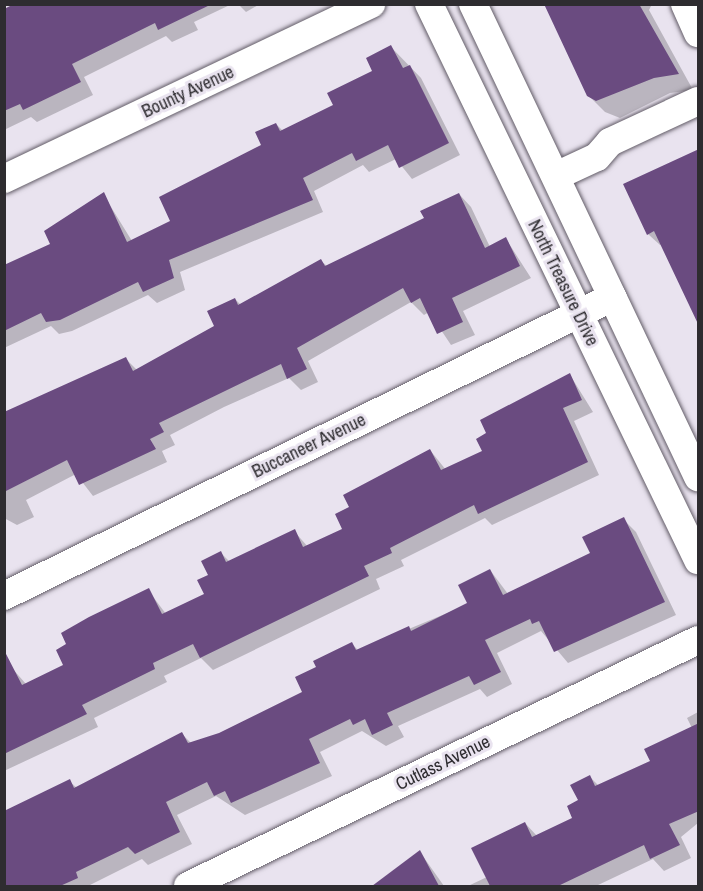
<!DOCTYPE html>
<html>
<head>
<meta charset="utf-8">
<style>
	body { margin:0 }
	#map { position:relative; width:703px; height:891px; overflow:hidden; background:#e9e3ef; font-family:"Archivo Narrow",sans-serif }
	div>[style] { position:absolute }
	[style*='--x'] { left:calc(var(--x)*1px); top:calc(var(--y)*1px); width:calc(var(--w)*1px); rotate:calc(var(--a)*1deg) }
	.shadow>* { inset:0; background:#0003 }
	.building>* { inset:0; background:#6a4b80 }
	.roads { filter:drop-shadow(0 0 2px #625c67) drop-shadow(0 0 2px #625c67) }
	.minor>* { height:28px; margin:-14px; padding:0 14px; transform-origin:14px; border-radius:14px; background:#fff }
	span { translate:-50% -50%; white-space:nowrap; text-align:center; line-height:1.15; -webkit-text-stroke:6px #e9e3ef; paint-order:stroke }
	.street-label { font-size:18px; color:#2e2c30 }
	.frame { position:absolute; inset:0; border:6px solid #2e2c30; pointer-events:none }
</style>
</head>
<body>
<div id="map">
	<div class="shadow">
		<i style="clip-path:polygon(18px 4px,232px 4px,194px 22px,198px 30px,172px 42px,166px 36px,84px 77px,93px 95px,37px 122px,31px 117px,4px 130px,4px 11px)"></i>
		<i style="clip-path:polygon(238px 4px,260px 4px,246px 12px)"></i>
		<i style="clip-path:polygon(546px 4px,652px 4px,649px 10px,693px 90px,670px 93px,620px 118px,605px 112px,588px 95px)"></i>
		<i style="clip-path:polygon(391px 47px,421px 78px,460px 155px,412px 179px,396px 159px,369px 172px,363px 165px,314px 191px,323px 212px,180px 272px,185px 290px,157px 303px,148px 295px,72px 331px,59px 334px,51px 326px,4px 348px,4px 267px,52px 245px,103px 194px,132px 241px,172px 222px,263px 146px,276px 124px,283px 131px,335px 106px,374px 71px)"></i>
		<i style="clip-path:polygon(698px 151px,662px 244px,660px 245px,648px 234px)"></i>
		<i style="clip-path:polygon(459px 194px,471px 207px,490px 247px,506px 239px,531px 278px,463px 311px,475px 335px,451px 345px,429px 312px,424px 315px,411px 302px,308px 361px,318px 382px,301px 390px,289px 378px,224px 407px,170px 435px,175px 445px,162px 451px,167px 462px,93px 496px,76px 474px,26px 500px,34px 517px,17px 525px,4px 518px,4px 433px,126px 359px,137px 370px,216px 327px,235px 299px,241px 305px,321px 261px,327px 266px,426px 219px)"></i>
		<i style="clip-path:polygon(570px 375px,593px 412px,574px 421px,599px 475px,492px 525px,485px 518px,401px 560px,404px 566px,376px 579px,380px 589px,213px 670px,201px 658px,164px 676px,167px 682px,94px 718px,98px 727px,4px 771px,4px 659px,26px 684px,65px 665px,148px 590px,166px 614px,206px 595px,221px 553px,230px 562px,294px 531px,308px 547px,344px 529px,351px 508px,430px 450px,446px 470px,484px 452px)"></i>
		<i style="clip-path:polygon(623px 519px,636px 532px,676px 615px,568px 663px,541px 631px,497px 653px,512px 684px,487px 697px,480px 689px,398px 726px,404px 737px,386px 746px,362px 731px,320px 752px,332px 776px,245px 815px,216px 796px,177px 815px,192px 844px,148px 865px,142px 859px,88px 886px,4px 886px,4px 819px,69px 781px,77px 788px,182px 734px,191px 743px,219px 734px,304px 693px,318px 667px,352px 644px,358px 650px,469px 604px,490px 570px,508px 594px,592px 554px)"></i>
		<i style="clip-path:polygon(698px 712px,698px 823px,681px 837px,691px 858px,664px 871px,653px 859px,596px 886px,468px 886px,487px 877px,525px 823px,537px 836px,574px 818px,590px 777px,599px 786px,652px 761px,692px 728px,687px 718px)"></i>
		<i style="clip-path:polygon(420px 852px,444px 886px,379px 886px,395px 879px)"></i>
	</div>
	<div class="building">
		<i style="clip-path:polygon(14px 4px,212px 4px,158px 30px,155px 23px,72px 64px,81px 82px,23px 110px,20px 104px,4px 111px,4px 9px)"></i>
		<i style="clip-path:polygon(544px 4px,639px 4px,679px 74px,654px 78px,596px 101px,587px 96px)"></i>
		<i style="clip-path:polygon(391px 45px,403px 68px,410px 65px,449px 143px,399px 168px,388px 145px,356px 161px,352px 153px,303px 178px,313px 200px,169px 260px,174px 278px,143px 292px,138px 282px,60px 320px,46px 322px,41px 313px,4px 331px,4px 265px,50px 244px,44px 231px,104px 192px,127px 242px,170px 221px,159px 197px,261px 145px,255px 132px,276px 123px,280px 131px,333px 105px,327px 93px,372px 71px,366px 58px)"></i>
		<i style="clip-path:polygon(699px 149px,699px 326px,654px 231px,647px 235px,623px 184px)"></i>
		<i style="clip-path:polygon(459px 193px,485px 248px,506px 237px,520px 266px,452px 298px,463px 322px,437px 334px,420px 298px,411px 303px,403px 288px,297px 348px,307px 369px,287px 379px,281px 364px,159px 423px,164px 432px,150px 439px,156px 449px,79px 485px,67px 460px,4px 492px,4px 412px,126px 357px,133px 371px,214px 326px,207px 311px,235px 298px,238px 305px,321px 259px,325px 266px,424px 218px,420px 211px)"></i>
		<i style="clip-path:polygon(570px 373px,582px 400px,563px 408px,588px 462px,478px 514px,474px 505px,390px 548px,392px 553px,364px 566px,369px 576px,200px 658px,193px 644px,153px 663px,155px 669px,82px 705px,87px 714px,4px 754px,4px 650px,22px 685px,63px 665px,56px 650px,66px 644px,61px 633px,89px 617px,149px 588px,162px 614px,204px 594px,197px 580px,208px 575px,201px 561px,221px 551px,226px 562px,295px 529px,303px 547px,342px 529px,335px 514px,349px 507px,343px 495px,430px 449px,441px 470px,482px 451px,476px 439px,486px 433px,480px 420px)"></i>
		<i style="clip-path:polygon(624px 517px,665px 602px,554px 652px,539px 621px,532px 624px,530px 619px,485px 640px,501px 672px,474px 685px,469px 676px,387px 713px,393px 725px,372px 735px,365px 719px,353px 725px,350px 719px,309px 739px,320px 763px,231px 803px,225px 791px,214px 796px,207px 782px,166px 802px,180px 832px,135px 854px,128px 847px,76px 872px,78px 878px,60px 886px,4px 886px,4px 811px,70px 779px,74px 788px,182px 732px,188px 743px,219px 733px,302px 692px,295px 677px,316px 667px,313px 661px,352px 642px,356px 650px,409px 626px,411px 631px,467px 603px,458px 585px,490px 569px,503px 595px,590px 553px,582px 537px)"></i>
		<i style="clip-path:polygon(699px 723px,699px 811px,669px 824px,680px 845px,650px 859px,644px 845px,558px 886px,490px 886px,471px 848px,525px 822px,532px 837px,572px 818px,567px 806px,578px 800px,570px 785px,590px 775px,595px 786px,650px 761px,644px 749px)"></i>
		<i style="clip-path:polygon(420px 850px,439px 886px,372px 886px)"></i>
	</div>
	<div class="roads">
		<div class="minor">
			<i style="--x:429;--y:4;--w:618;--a:64.18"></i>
			<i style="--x:473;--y:4;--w:524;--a:64.56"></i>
			<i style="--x:685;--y:4;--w:32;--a:66"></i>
			<i style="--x:556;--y:176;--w:45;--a:-24.9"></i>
			<i style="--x:597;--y:157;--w:20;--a:-49"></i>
			<i style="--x:610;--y:142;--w:97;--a:-25"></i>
			<i style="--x:4;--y:179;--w:407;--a:-25.5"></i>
			<i style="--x:4;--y:596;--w:678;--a:-26.15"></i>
			<i style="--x:188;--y:886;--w:566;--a:-25.75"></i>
		</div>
	</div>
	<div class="street-label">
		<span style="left:188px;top:92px;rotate:-25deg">Bounty Avenue</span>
		<span style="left:563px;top:283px;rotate:64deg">North Treasure Drive</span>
		<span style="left:309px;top:446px;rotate:-26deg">Buccaneer Avenue</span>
		<span style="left:443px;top:763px;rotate:-26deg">Cutlass Avenue</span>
	</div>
	<div class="frame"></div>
</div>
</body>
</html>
